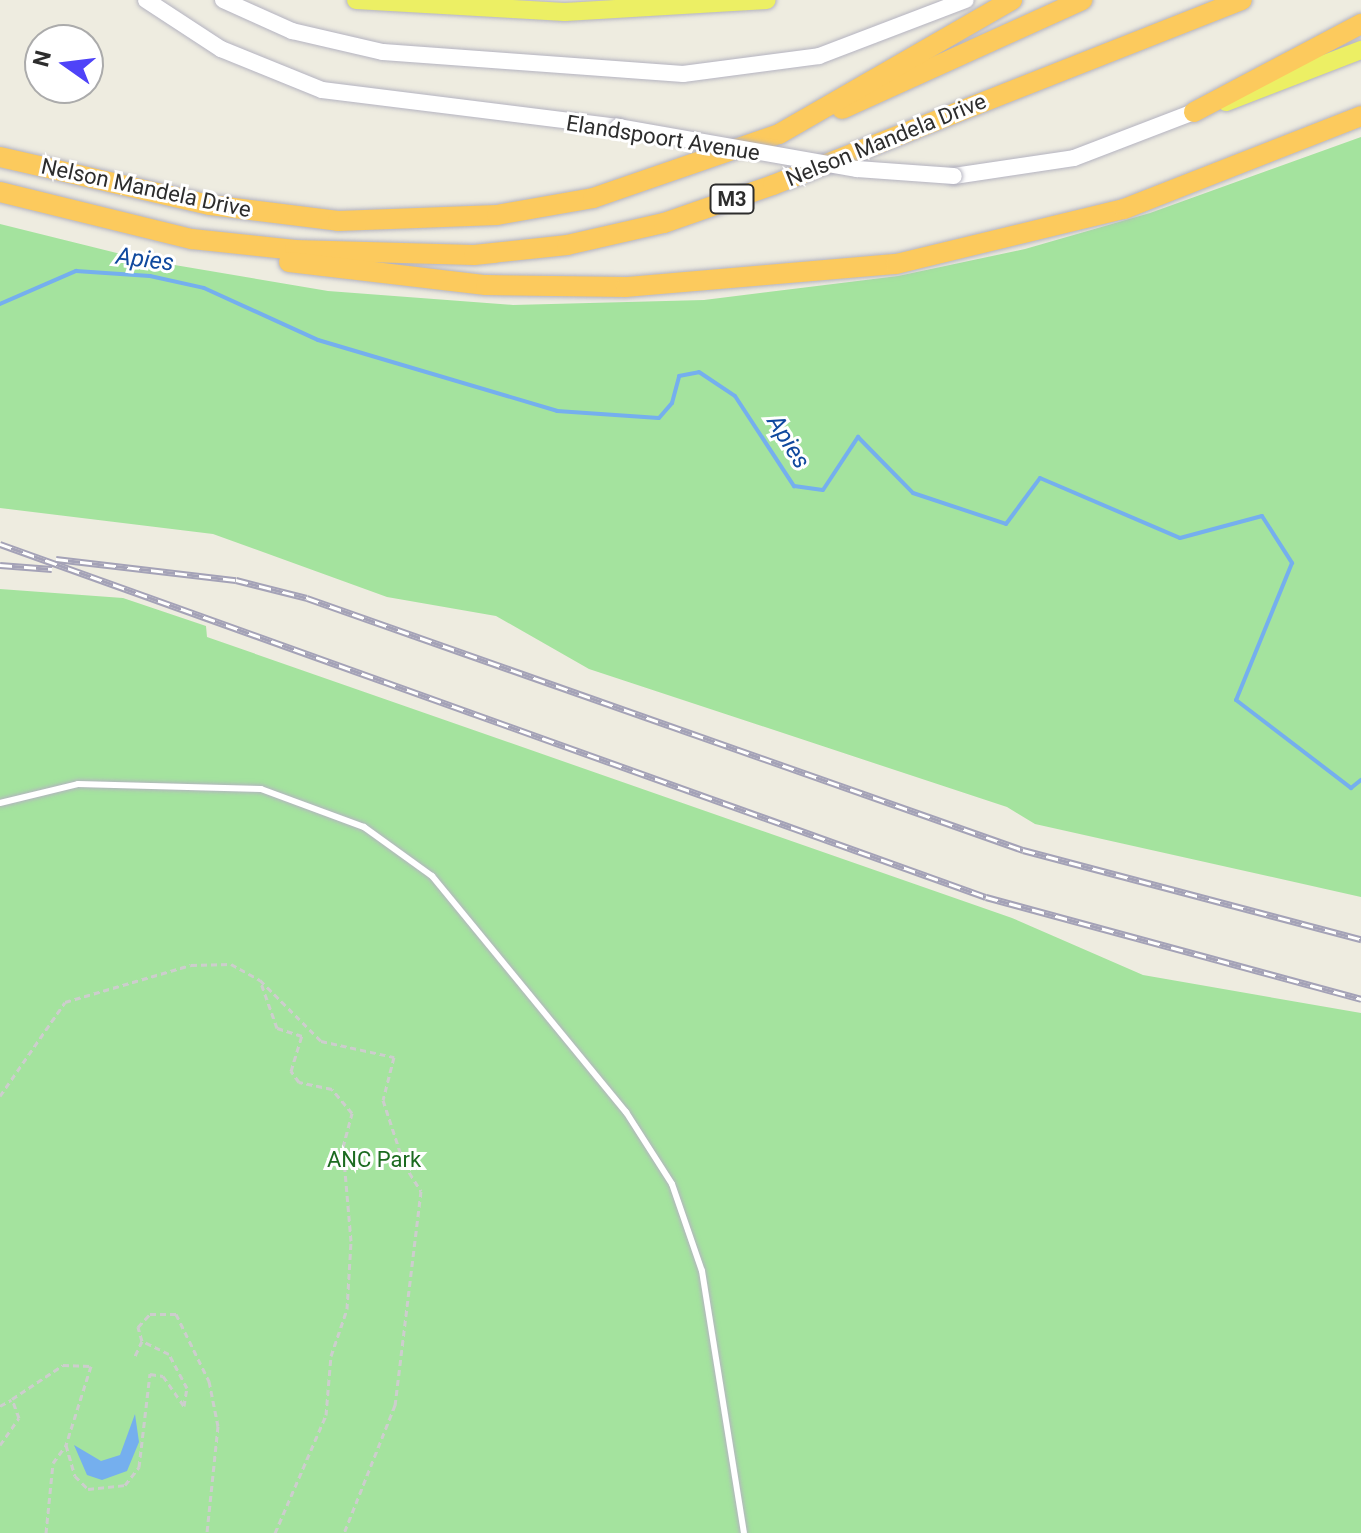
<!DOCTYPE html>
<html>
<head>
<meta charset="utf-8">
<style>
	body { margin:0 }
	#map { position:relative; width:1361px; height:1533px; overflow:hidden; background:#eeece0; font-family:Roboto,sans-serif }
	div>[style] { position:absolute }
	[style*='--x'] { left:calc(var(--x)*1px); top:calc(var(--y)*1px); width:calc(var(--w)*1px); rotate:calc(var(--a)*1deg) }
	.green>* { inset:0; background:#a4e39e }
	.water>* { inset:0; background:#75afee }
	.stream>* { height:4px; margin:-2px; padding:0 2px; transform-origin:2px; border-radius:2px; background:#75afee }
	.path>* { height:3px; margin-top:-1.5px; transform-origin:0; background:repeating-linear-gradient(90deg,#cdcdcd 0 6px,transparent 0 10px) }
	.roads { filter:drop-shadow(0 0 2px #b4b3c0) drop-shadow(0 0 2px #b4b3c0) }
	.lane>* { height:6px; margin:-3px; padding:0 3px; transform-origin:3px; border-radius:3px; background:#fff }
	.secondary>* { height:16px; margin:-8px; padding:0 8px; transform-origin:8px; border-radius:8px; background:#fff }
	.primary>* { height:18px; margin:-9px; padding:0 9px; transform-origin:9px; border-radius:9px; background:#ecef64 }
	.highway>* { height:20px; margin:-10px; padding:0 10px; transform-origin:10px; border-radius:10px; background:#fcca5d }
	.rail>* { height:7px; margin-top:-3.5px; transform-origin:0; background:repeating-linear-gradient(90deg,#fff 0 12px,#a4a2b7 0 24px); box-sizing:border-box; border-block:2px solid #a4a2b7 }
	.bridges { filter:drop-shadow(0 0 2px #b4b3c0) drop-shadow(0 0 2px #b4b3c0) }
	.secondary-bridge>* { height:16px; margin:-8px; padding:0 8px; transform-origin:8px; border-radius:8px; background:#fff }
	span { translate:-50% -50%; white-space:nowrap; text-align:center; line-height:1.15; -webkit-text-stroke:6px #fff; paint-order:stroke }
	.shield-label span { padding:2px 6px; background:#fff; border:2px solid; border-radius:6px; -webkit-text-stroke-width:0 }
	.shield-label { font-size:20px; color:#2d2d2d; font-weight:700 }
	.street-label { font-size:22px; color:#2d2d2d }
	.park-label { font-size:22px; color:#1c6b20 }
	.water-label { font-size:24px; color:#10499e; font-style:italic }
	.north { position:absolute; left:24px; top:24px; width:80px; height:80px; box-sizing:border-box; background:#fff; border:2px solid #ababab; border-radius:50%; rotate:284deg; font-size:22px; font-weight:700; line-height:32px; text-align:center; color:#2d2d2d }
	.north::after { content:''; display:block; margin:auto; width:28px; height:36px; background:#4f43f8; clip-path:polygon(50% 0,100% 100%,50% 72%,0 100%) }
</style>
</head>
<body>
<div id="map">
	<div class="green">
		<i style="clip-path:polygon(1361px 137px,1361px 897px,1035px 824px,1007px 807px,589px 669px,496px 616px,387px 597px,213px 534px,0 508px,0 224px,145px 260px,328px 291px,513px 305px,704px 300px,898px 276px,1025px 249px,1150px 213px)"></i>
		<i style="clip-path:polygon(0 589px,123px 598px,206px 626px,207px 637px,1012px 918px,1143px 975px,1361px 1013px,1361px 1533px,0 1533px)"></i>
	</div>
	<div class="water">
		<i style="clip-path:polygon(135px 1414px,139px 1442px,127px 1471px,102px 1480px,87px 1475px,74px 1445px,101px 1461px,120px 1455px)"></i>
	</div>
	<div class="stream">
		<i style="--x:0;--y:304;--w:83;--a:-23.5"></i>
		<i style="--x:76;--y:271;--w:74;--a:3.9"></i>
		<i style="--x:150;--y:276;--w:55;--a:12.5"></i>
		<i style="--x:204;--y:288;--w:125;--a:24.5"></i>
		<i style="--x:318;--y:340;--w:249;--a:16.5"></i>
		<i style="--x:557;--y:411;--w:102;--a:3.9"></i>
		<i style="--x:659;--y:418;--w:20;--a:-49"></i>
		<i style="--x:672;--y:403;--w:28;--a:-75"></i>
		<i style="--x:679;--y:376;--w:20;--a:-11"></i>
		<i style="--x:699;--y:372;--w:43;--a:33.7"></i>
		<i style="--x:735;--y:396;--w:108;--a:56.8"></i>
		<i style="--x:794;--y:486;--w:29;--a:8"></i>
		<i style="--x:823;--y:490;--w:64;--a:-56.6"></i>
		<i style="--x:858;--y:437;--w:78;--a:45.5"></i>
		<i style="--x:913;--y:493;--w:98;--a:18.4"></i>
		<i style="--x:1006;--y:524;--w:57;--a:-53.5"></i>
		<i style="--x:1040;--y:478;--w:152;--a:23.2"></i>
		<i style="--x:1180;--y:538;--w:85;--a:-15"></i>
		<i style="--x:1262;--y:516;--w:56;--a:57.4"></i>
		<i style="--x:1292;--y:563;--w:148;--a:112.2"></i>
		<i style="--x:1236;--y:700;--w:145;--a:37.4"></i>
		<i style="--x:1351;--y:788;--w:13;--a:-39"></i>
	</div>
	<div class="path">
		<i style="--x:0;--y:1096;--w:114;--a:-55.3"></i>
		<i style="--x:65;--y:1002;--w:131;--a:-16.4"></i>
		<i style="--x:191;--y:965;--w:40;--a:-1.4"></i>
		<i style="--x:231;--y:964;--w:33;--a:29"></i>
		<i style="--x:142;--y:1341;--w:15;--a:-106"></i>
		<i style="--x:138;--y:1327;--w:18;--a:-47"></i>
		<i style="--x:150;--y:1314;--w:26;--a:0"></i>
		<i style="--x:176;--y:1314;--w:75;--a:63.8"></i>
		<i style="--x:209;--y:1381;--w:46;--a:78.7"></i>
		<i style="--x:218;--y:1426;--w:108;--a:95.9"></i>
		<i style="--x:0;--y:1406;--w:13;--a:-29"></i>
		<i style="--x:0;--y:1445;--w:33;--a:-55"></i>
		<i style="--x:19;--y:1418;--w:20;--a:-110"></i>
		<i style="--x:12;--y:1399;--w:61;--a:-33.7"></i>
		<i style="--x:63;--y:1365;--w:28;--a:2"></i>
		<i style="--x:91;--y:1366;--w:83;--a:107.6"></i>
		<i style="--x:66;--y:1445;--w:32;--a:74"></i>
		<i style="--x:75;--y:1476;--w:18;--a:45"></i>
		<i style="--x:88;--y:1489;--w:37;--a:-6"></i>
		<i style="--x:125;--y:1485;--w:23;--a:-52"></i>
		<i style="--x:139;--y:1467;--w:94;--a:-83.3"></i>
		<i style="--x:150;--y:1374;--w:13;--a:9"></i>
		<i style="--x:163;--y:1376;--w:37;--a:55"></i>
		<i style="--x:184;--y:1406;--w:18;--a:-81"></i>
		<i style="--x:187;--y:1388;--w:38;--a:-118"></i>
		<i style="--x:169;--y:1354;--w:30;--a:-154"></i>
		<i style="--x:142;--y:1341;--w:17;--a:115"></i>
		<i style="--x:46;--y:1533;--w:70;--a:-84.3"></i>
		<i style="--x:53;--y:1463;--w:22;--a:-54"></i>
		<i style="--x:275;--y:1533;--w:129;--a:-66.6"></i>
		<i style="--x:326;--y:1415;--w:59;--a:-85.2"></i>
		<i style="--x:331;--y:1356;--w:50;--a:-71.2"></i>
		<i style="--x:347;--y:1309;--w:68;--a:-86.6"></i>
		<i style="--x:351;--y:1241;--w:94;--a:-94.9"></i>
		<i style="--x:343;--y:1147;--w:35;--a:-75"></i>
		<i style="--x:352;--y:1113;--w:31;--a:-130"></i>
		<i style="--x:332;--y:1089;--w:34;--a:-168"></i>
		<i style="--x:299;--y:1082;--w:14;--a:-126"></i>
		<i style="--x:291;--y:1071;--w:37;--a:-73"></i>
		<i style="--x:302;--y:1036;--w:26;--a:-162"></i>
		<i style="--x:277;--y:1028;--w:51;--a:-109.5"></i>
		<i style="--x:260;--y:980;--w:86;--a:45"></i>
		<i style="--x:321;--y:1041;--w:75;--a:12.4"></i>
		<i style="--x:394;--y:1057;--w:44;--a:104.3"></i>
		<i style="--x:383;--y:1100;--w:67;--a:71.8"></i>
		<i style="--x:404;--y:1164;--w:32;--a:58"></i>
		<i style="--x:421;--y:1191;--w:216;--a:96.9"></i>
		<i style="--x:395;--y:1405;--w:138;--a:111.7"></i>
	</div>
	<div class="roads">
		<div class="lane">
			<i style="--x:0;--y:803;--w:80;--a:-13.7"></i>
			<i style="--x:78;--y:784;--w:183;--a:1.6"></i>
			<i style="--x:261;--y:789;--w:110;--a:20.3"></i>
			<i style="--x:364;--y:827;--w:84;--a:35.8"></i>
			<i style="--x:432;--y:876;--w:306;--a:50.6"></i>
			<i style="--x:626;--y:1112;--w:85;--a:57.4"></i>
			<i style="--x:672;--y:1184;--w:92;--a:71"></i>
			<i style="--x:702;--y:1271;--w:265;--a:80.9"></i>
		</div>
		<div class="secondary">
			<i style="--x:146;--y:0;--w:90;--a:33.2"></i>
			<i style="--x:221;--y:49;--w:109;--a:22.1"></i>
			<i style="--x:322;--y:90;--w:298;--a:7.1"></i>
			<i style="--x:223;--y:0;--w:76;--a:24.2"></i>
			<i style="--x:292;--y:31;--w:93;--a:13"></i>
			<i style="--x:383;--y:52;--w:301;--a:4.2"></i>
			<i style="--x:683;--y:74;--w:137;--a:-7.5"></i>
			<i style="--x:819;--y:56;--w:157;--a:-20.9"></i>
			<i style="--x:954;--y:176;--w:121;--a:-8.5"></i>
			<i style="--x:1074;--y:158;--w:129;--a:-21"></i>
		</div>
		<div class="primary">
			<i style="--x:356;--y:0;--w:209;--a:3.3"></i>
			<i style="--x:565;--y:12;--w:202;--a:-3.4"></i>
			<i style="--x:1226;--y:102;--w:145;--a:-21.1"></i>
		</div>
		<div class="highway">
			<i style="--x:842;--y:109;--w:264;--a:-24.4"></i>
			<i style="--x:1194;--y:112;--w:189;--a:-27.8"></i>
			<i style="--x:0;--y:157;--w:215;--a:12.9"></i>
			<i style="--x:210;--y:205;--w:129;--a:7.1"></i>
			<i style="--x:338;--y:221;--w:159;--a:-2.2"></i>
			<i style="--x:497;--y:215;--w:97;--a:-10"></i>
			<i style="--x:593;--y:198;--w:197;--a:-19"></i>
			<i style="--x:779;--y:134;--w:269;--a:-29.9"></i>
			<i style="--x:0;--y:192;--w:198;--a:13.8"></i>
			<i style="--x:192;--y:239;--w:104;--a:6.1"></i>
			<i style="--x:295;--y:250;--w:179;--a:1.6"></i>
			<i style="--x:474;--y:255;--w:94;--a:-6.1"></i>
			<i style="--x:567;--y:245;--w:99;--a:-12.8"></i>
			<i style="--x:664;--y:223;--w:115;--a:-19.2"></i>
			<i style="--x:773;--y:185;--w:504;--a:-21.53"></i>
			<i style="--x:289;--y:262;--w:198;--a:6.7"></i>
			<i style="--x:486;--y:285;--w:140;--a:0.8"></i>
			<i style="--x:626;--y:287;--w:271;--a:-4.9"></i>
			<i style="--x:896;--y:264;--w:235;--a:-13.6"></i>
			<i style="--x:1124;--y:209;--w:255;--a:-21.4"></i>
		</div>
	</div>
	<div class="rail">
		<i style="--x:0;--y:544;--w:1047;--a:19.7"></i>
		<i style="--x:986;--y:897;--w:389;--a:15.2"></i>
		<i style="--x:56;--y:559;--w:181;--a:6.7"></i>
		<i style="--x:236;--y:580;--w:73;--a:14.2"></i>
		<i style="--x:307;--y:598;--w:759;--a:19.39"></i>
		<i style="--x:1023;--y:850;--w:350;--a:14.8"></i>
		<i style="--x:0;--y:565;--w:52;--a:4.4"></i>
	</div>
	<div class="bridges">
		<div class="secondary-bridge">
			<i style="--x:618;--y:127;--w:243;--a:10"></i>
			<i style="--x:857;--y:169;--w:97;--a:4.1"></i>
		</div>
	</div>
	<div class="shield-label">
		<span style="left:732px;top:199px">M3</span>
	</div>
	<div class="street-label">
		<span style="left:663px;top:138px;rotate:9deg">Elandspoort Avenue</span>
		<span style="left:886px;top:140px;rotate:-22deg">Nelson Mandela Drive</span>
		<span style="left:146px;top:188px;rotate:12deg">Nelson Mandela Drive</span>
	</div>
	<div class="park-label">
		<span style="left:374px;top:1160px">ANC Park</span>
	</div>
	<div class="water-label">
		<span style="left:145px;top:260px;rotate:7deg">Apies</span>
		<span style="left:788px;top:442px;rotate:58deg">Apies</span>
	</div>
	<div class="north">N</div>
</div>
</body>
</html>
